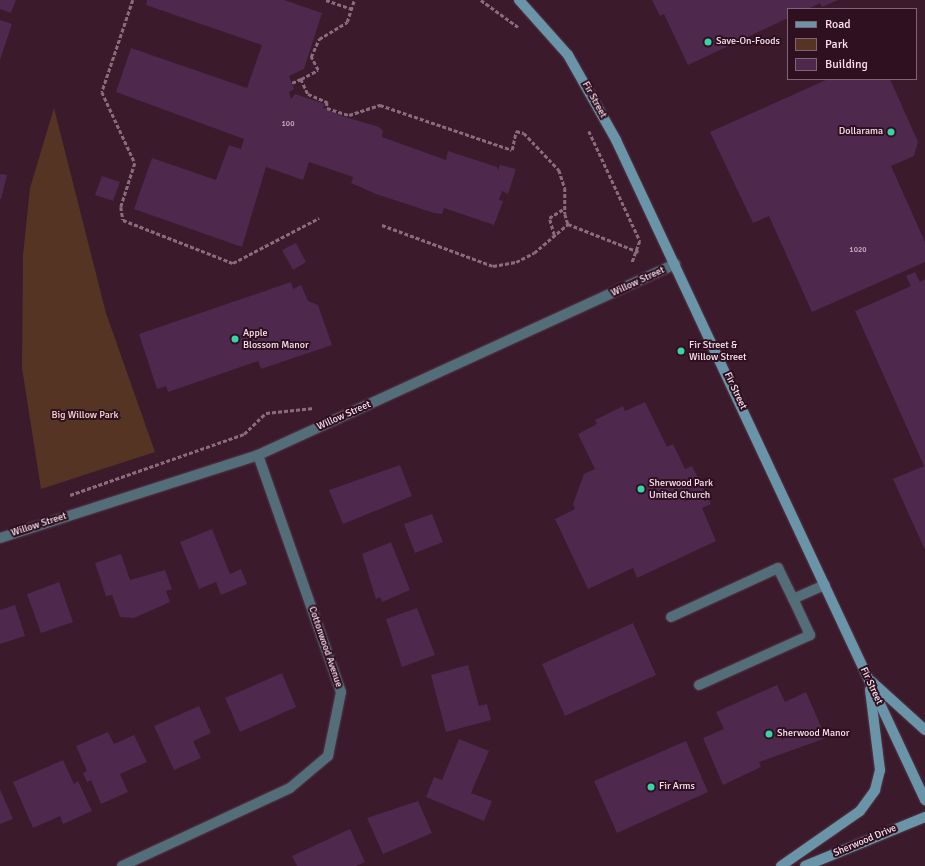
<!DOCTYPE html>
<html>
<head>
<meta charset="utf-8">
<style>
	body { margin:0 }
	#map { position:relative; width:925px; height:866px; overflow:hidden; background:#3a1a2b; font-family:Signika,sans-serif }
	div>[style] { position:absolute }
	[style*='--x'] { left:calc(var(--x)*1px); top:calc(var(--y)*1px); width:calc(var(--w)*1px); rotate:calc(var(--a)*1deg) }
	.green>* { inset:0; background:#553423 }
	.building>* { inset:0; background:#4f284e }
	.path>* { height:2.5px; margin-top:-1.25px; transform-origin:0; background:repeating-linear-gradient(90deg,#896d7c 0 4px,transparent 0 6px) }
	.roads { filter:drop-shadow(0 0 1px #553646) drop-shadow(0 0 1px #553646) }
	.lane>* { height:10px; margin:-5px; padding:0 5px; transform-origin:5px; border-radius:5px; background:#536d79 }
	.street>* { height:10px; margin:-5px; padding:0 5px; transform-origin:5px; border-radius:5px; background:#536d79 }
	.secondary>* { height:10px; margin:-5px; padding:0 5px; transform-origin:5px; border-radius:5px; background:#6a95a9 }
	.dots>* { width:11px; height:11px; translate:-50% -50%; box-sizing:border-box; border:2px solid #2f1021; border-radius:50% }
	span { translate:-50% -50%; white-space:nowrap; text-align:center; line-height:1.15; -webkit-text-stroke:4px #2f1021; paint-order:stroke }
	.number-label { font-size:8px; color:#cfb4c6 }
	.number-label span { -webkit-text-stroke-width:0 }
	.poi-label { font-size:10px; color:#fae3ee }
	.left { translate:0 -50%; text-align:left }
	.right { translate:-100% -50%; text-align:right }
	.street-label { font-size:10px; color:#fae3ee }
	.park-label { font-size:10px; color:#fcdac9 }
	.legend { position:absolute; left:787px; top:8px; width:130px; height:72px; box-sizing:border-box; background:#2f1021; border:1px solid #806473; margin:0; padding:5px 7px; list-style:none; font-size:12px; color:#fae3ee }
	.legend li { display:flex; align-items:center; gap:8px; height:20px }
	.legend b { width:20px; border:1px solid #806473 }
</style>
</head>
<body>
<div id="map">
	<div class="green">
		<i style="clip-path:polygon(54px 108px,106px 313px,155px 452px,41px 489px,22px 368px,23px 255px,30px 188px)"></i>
	</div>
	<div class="building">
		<i style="clip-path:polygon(0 0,16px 0,11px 13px,0 9px)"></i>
		<i style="clip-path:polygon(147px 0,284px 0,322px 13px,304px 69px,289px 76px,294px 89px,289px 92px,291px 99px,295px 94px,325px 104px,323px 108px,345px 117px,379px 127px,383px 131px,382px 137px,446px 160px,448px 151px,497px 167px,498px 170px,500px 165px,516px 169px,508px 194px,502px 191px,499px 200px,503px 201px,494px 225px,444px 208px,442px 214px,434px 213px,376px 194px,351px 183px,353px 177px,309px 162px,303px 180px,266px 167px,242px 247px,134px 209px,152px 158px,216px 180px,229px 145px,241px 149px,244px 139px,116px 92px,131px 48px,247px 88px,262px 45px,146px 5px)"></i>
		<i style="clip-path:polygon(652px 0,838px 0,822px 7px,820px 3px,808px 9px,788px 9px,788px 18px,688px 65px,664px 14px,660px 16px)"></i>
		<i style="clip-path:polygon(0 20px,12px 24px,0 60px)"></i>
		<i style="clip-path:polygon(828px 79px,890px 79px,918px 142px,914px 156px,891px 166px,925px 242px,925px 262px,812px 312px,769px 216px,753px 223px,710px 132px)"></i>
		<i style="clip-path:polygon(0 174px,7px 175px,1px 199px,0 199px)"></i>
		<i style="clip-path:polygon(102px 176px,120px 182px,113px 201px,95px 195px)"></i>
		<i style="clip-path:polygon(296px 243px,306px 262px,293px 270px,282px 250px)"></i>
		<i style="clip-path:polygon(915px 272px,920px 282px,925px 279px,925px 550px,893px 479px,924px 466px,855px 311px,911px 286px,906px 276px)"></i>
		<i style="clip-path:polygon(291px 282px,293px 289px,301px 285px,308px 301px,318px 305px,332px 345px,261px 369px,258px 361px,168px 392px,166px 386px,157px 389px,139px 334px)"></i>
		<i style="clip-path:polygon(645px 402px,667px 447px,673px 444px,685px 469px,692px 466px,711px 504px,702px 508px,716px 541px,637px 578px,633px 568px,588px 589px,555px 519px,575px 509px,573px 504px,584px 474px,595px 469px,578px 434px,597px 424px,595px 420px,623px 406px,625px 411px)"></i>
		<i style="clip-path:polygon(400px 465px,412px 496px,343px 524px,329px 490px)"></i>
		<i style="clip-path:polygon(432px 514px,443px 542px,415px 553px,404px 524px)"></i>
		<i style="clip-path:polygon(212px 529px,230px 574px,241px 569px,247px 584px,221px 595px,216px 582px,199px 589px,180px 542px)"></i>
		<i style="clip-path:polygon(391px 542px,410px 590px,382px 602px,380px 597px,376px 599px,362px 554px)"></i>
		<i style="clip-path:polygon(121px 554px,130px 580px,165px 570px,172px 589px,166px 591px,170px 602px,134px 618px,120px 617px,112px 595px,106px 596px,95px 563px)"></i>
		<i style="clip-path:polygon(59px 582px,73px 622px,41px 633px,27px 594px)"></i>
		<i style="clip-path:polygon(15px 605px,25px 636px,0 644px,0 610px)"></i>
		<i style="clip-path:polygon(417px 608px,435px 655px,402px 667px,386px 619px)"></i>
		<i style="clip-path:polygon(633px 623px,656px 675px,565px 716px,542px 664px)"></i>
		<i style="clip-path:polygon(468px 665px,479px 706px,487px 704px,491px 720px,446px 732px,431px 675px)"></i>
		<i style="clip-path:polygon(282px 673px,296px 707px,240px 732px,225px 698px)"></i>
		<i style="clip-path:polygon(777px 685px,785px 702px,806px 692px,826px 738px,759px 762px,761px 767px,723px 785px,703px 738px,724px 729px,716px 712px)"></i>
		<i style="clip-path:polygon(199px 706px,211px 733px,193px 741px,201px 758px,174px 770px,154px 726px)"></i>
		<i style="clip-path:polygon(108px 732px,114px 744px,134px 735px,147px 762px,120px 774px,128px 792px,101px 804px,91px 780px,87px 782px,83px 773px,87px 771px,76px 746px)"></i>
		<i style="clip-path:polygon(459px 739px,489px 751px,471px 793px,492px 801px,484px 821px,426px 797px,434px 777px,442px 780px)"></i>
		<i style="clip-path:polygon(686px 741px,708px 792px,617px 833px,594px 781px)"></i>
		<i style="clip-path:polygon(63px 760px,74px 784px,78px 781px,92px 811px,63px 824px,60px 816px,33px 828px,13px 782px)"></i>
		<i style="clip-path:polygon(0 789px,13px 819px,0 824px)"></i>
		<i style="clip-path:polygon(418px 801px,432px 833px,383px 854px,367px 818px)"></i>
		<i style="clip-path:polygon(350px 829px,365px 862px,356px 866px,297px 866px,292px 856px)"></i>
	</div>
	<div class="path">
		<i style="--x:133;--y:0;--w:97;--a:108.6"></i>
		<i style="--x:102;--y:92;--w:78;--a:65.1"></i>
		<i style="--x:135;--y:163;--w:46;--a:107.7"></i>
		<i style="--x:121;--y:207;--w:13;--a:81"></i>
		<i style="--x:123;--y:220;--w:118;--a:21.4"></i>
		<i style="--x:233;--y:263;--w:97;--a:-27.6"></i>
		<i style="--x:326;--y:0;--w:28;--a:19"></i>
		<i style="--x:481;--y:0;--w:46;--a:36.1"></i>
		<i style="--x:301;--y:79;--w:19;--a:-28"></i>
		<i style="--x:318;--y:70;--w:15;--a:-118"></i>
		<i style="--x:311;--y:57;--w:20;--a:-66"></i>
		<i style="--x:319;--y:39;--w:33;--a:-31"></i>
		<i style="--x:347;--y:22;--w:23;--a:-72"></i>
		<i style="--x:292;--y:83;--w:10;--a:-24"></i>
		<i style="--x:301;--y:79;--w:17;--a:65"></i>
		<i style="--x:308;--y:94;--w:21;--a:23"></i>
		<i style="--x:327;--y:102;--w:6;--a:90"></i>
		<i style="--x:327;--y:108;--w:23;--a:18"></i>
		<i style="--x:349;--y:115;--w:33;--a:-18"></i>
		<i style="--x:380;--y:105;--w:139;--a:18.8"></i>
		<i style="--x:512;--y:150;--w:19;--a:-78"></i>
		<i style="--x:516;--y:131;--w:8;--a:14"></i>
		<i style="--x:524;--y:133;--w:51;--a:46.6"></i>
		<i style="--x:559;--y:170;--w:19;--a:72"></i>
		<i style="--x:565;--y:188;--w:26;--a:90"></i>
		<i style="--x:565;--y:214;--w:10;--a:73"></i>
		<i style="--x:589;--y:131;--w:121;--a:65.1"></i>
		<i style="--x:640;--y:241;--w:23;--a:110"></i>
		<i style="--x:382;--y:225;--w:118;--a:20.3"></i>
		<i style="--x:493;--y:266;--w:23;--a:-10"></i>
		<i style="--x:516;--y:262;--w:20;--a:-27"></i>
		<i style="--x:534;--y:253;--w:45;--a:-40.5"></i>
		<i style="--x:568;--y:224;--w:76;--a:21.5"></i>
		<i style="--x:554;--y:235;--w:18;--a:-106"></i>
		<i style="--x:549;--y:218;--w:19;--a:-32"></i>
		<i style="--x:70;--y:495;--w:184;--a:-19.3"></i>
		<i style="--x:244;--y:434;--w:30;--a:-44"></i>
		<i style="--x:266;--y:413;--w:48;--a:-5.9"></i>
	</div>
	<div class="roads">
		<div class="lane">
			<i style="--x:671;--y:617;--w:118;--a:-24.6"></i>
			<i style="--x:778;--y:568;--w:34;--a:64"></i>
			<i style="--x:793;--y:599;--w:35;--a:-24"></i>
			<i style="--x:699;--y:685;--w:122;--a:-24.2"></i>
			<i style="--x:810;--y:635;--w:40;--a:-115"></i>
		</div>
		<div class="street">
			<i style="--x:0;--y:538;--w:271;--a:-17.8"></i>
			<i style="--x:258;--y:455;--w:459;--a:-24.6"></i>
			<i style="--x:122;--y:866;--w:185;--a:-24.9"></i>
			<i style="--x:290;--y:788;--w:50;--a:-40.1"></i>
			<i style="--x:328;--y:756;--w:65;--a:-78.5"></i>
			<i style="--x:341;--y:692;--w:251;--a:-109.3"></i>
		</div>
		<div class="secondary">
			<i style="--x:519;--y:0;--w:74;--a:48.3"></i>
			<i style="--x:568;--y:55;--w:98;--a:60.5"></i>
			<i style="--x:616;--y:140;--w:729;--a:64.91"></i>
			<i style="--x:871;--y:681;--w:73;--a:42.2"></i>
			<i style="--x:781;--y:866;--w:96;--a:-34.8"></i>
			<i style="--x:860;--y:811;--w:26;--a:-54"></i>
			<i style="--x:875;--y:790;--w:21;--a:-76"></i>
			<i style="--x:880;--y:770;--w:81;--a:-97.1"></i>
			<i style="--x:805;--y:866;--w:130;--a:-22.2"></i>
		</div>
	</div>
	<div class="dots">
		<i style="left:708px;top:42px;background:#38d4a6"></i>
		<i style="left:891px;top:132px;background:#38d4a6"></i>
		<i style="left:235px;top:339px;background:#38d4a6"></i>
		<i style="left:681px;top:351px;background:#38d4a6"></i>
		<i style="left:641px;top:489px;background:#38d4a6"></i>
		<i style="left:769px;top:734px;background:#38d4a6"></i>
		<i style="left:651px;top:787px;background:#38d4a6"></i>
	</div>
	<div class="number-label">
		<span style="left:288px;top:124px">100</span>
		<span style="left:858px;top:250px">1020</span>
	</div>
	<div class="poi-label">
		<span class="left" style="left:716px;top:42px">Save-On-Foods</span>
		<span class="right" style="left:883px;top:132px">Dollarama</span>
		<span class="left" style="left:243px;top:339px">Apple<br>Blossom Manor</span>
		<span class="left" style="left:689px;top:351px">Fir Street &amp;<br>Willow Street</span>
		<span class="left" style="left:649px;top:489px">Sherwood Park<br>United Church</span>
		<span class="left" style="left:777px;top:734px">Sherwood Manor</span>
		<span class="left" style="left:659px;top:787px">Fir Arms</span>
	</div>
	<div class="street-label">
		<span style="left:594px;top:100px;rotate:61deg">Fir Street</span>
		<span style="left:638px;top:282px;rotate:-25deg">Willow Street</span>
		<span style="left:735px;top:391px;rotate:65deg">Fir Street</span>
		<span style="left:344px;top:416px;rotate:-24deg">Willow Street</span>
		<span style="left:39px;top:525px;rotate:-18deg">Willow Street</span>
		<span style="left:325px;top:647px;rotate:71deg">Cottonwood Avenue</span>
		<span style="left:871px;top:686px;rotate:65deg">Fir Street</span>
		<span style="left:865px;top:841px;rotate:-23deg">Sherwood Drive</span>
	</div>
	<div class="park-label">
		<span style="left:85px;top:416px">Big Willow Park</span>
	</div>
	<ul class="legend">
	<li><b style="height:5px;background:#6a95a9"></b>Road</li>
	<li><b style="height:11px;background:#553423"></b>Park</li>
	<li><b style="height:11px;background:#4f284e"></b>Building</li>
	</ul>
</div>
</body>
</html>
